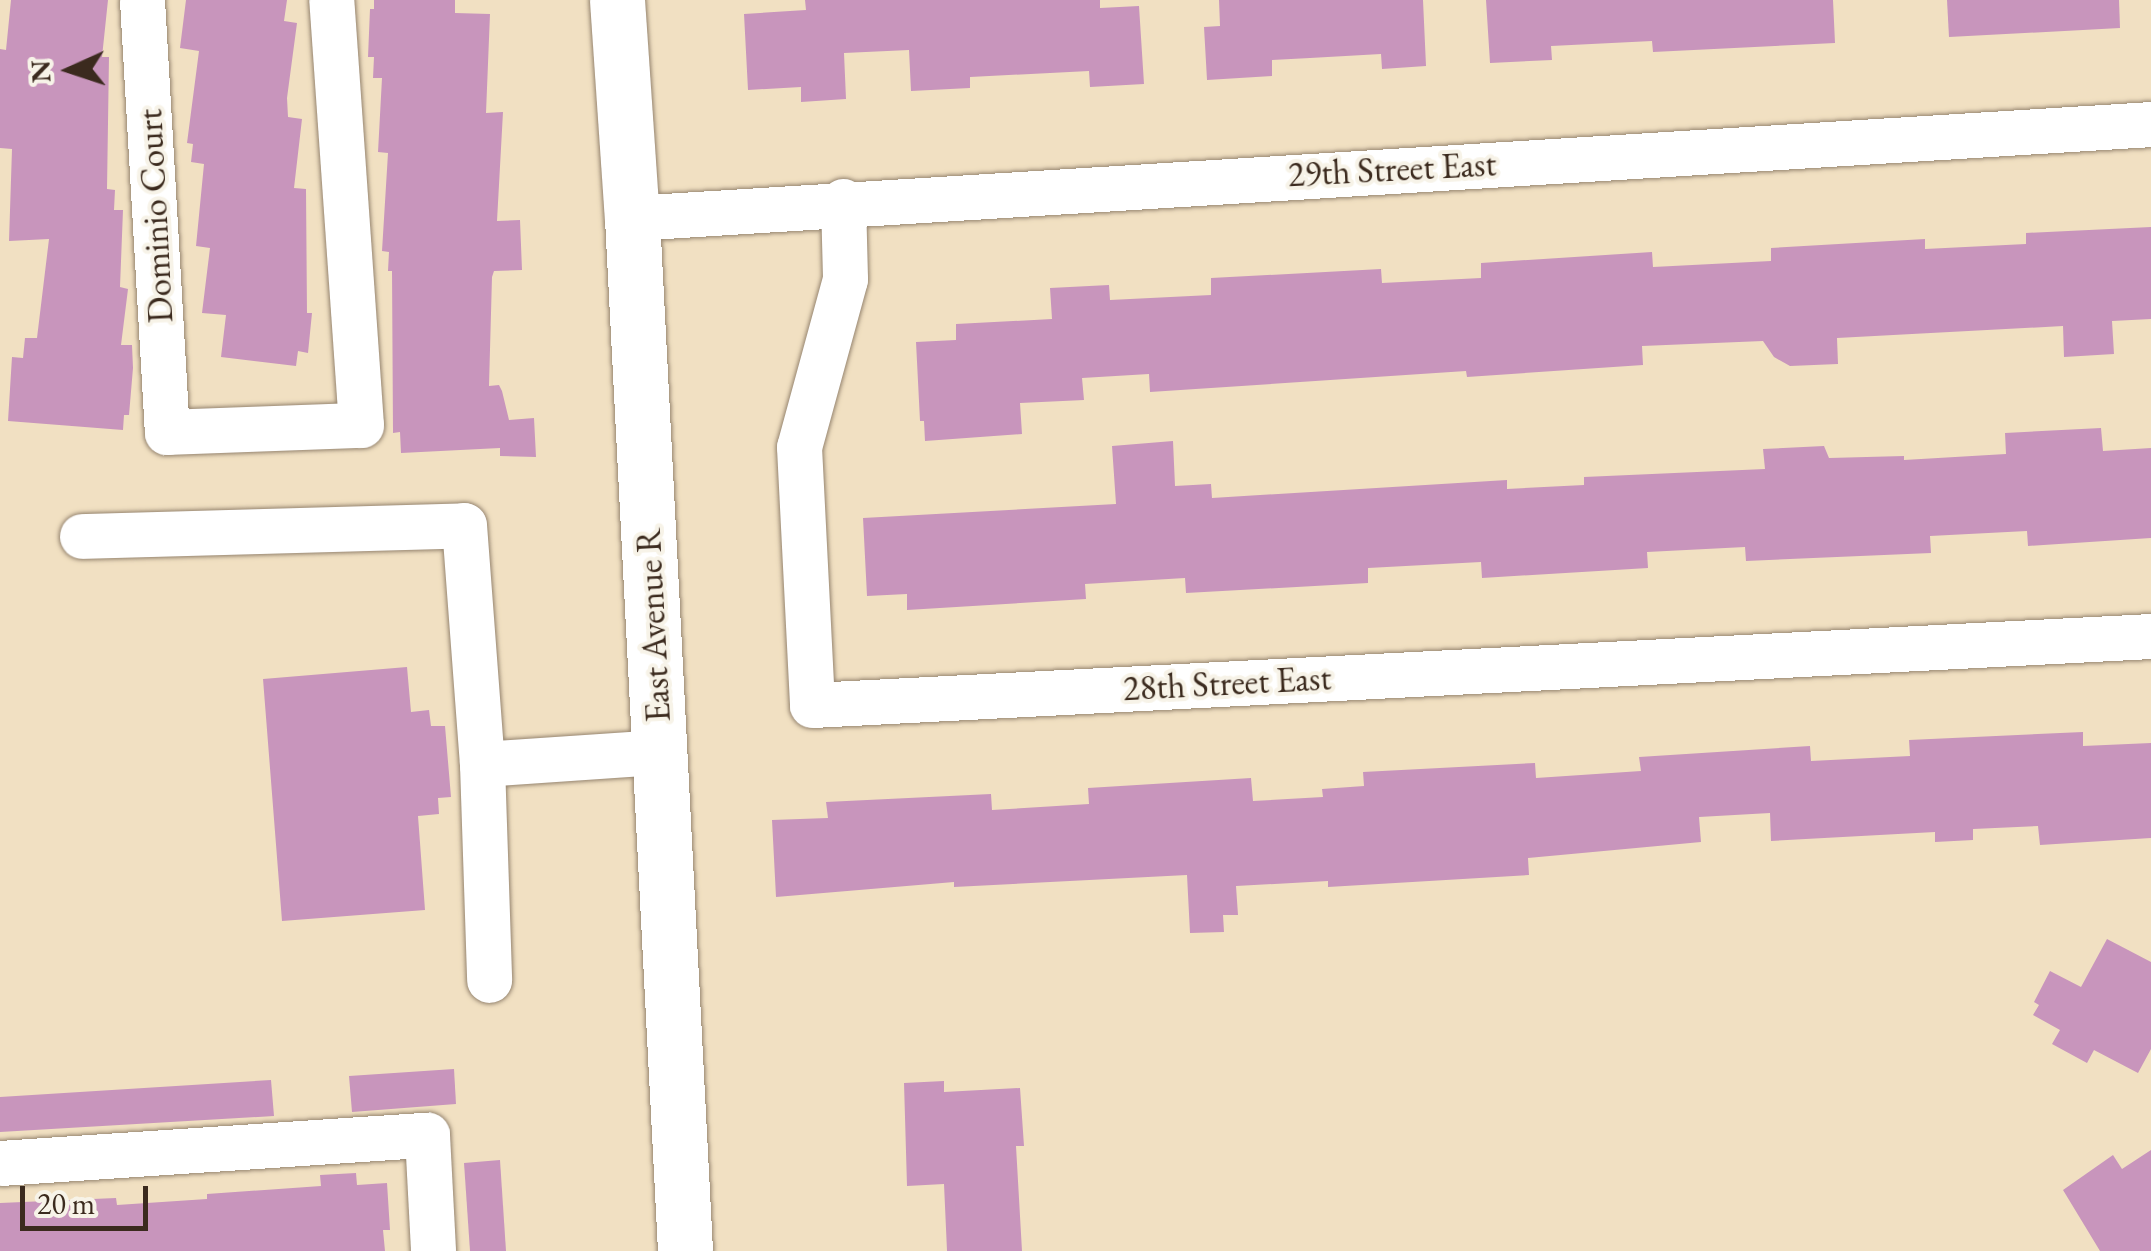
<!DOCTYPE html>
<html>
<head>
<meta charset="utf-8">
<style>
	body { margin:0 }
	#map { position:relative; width:2151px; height:1251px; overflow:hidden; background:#f1e0c2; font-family:"EB Garamond",serif }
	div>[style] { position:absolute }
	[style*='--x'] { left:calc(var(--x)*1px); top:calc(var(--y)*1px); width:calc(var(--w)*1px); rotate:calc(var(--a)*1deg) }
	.building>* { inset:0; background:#c895bc }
	.roads { filter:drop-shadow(0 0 2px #968570) drop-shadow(0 0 2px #968570) }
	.minor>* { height:45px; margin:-22.5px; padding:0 22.5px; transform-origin:22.5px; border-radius:22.5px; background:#fff }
	.major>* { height:55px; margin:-27.5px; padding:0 27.5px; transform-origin:27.5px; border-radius:27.5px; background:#fff }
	span { translate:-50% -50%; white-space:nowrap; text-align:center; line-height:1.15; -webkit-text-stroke:8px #f7f3e8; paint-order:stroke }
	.street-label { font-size:35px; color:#3b2a1e }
	.north { position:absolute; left:20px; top:20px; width:100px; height:100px; -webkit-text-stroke:8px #f7f3e8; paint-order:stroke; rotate:267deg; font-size:28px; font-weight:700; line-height:40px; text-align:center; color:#3b2a1e }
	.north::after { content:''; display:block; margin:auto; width:35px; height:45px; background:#3b2a1e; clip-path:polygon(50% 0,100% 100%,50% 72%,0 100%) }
	.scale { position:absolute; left:20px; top:1186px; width:128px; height:45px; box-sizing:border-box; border:5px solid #3b2a1e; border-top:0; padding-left:12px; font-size:30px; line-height:35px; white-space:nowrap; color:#3b2a1e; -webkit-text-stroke:8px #f7f3e8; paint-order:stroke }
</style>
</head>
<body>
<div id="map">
	<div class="building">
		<i style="clip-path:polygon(11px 0,108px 0,102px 57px,109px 57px,107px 189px,115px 190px,114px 210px,123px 210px,120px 287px,128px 289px,121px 345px,132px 345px,133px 368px,129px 415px,124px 415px,123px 430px,8px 421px,12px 357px,23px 358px,25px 338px,37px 338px,49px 239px,9px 241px,12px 149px,0 148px,0 49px,6px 50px)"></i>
		<i style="clip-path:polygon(186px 0,287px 0,284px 21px,297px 23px,287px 98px,288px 117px,302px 119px,294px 188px,306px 189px,307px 313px,312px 313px,308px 353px,298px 351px,296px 366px,221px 357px,226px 315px,202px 313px,210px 248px,196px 246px,204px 164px,191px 162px,193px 144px,187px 143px,199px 51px,180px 48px)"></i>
		<i style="clip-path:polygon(374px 0,455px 0,455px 13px,490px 14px,486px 113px,503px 112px,497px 221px,520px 220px,522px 270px,494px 271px,492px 277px,489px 386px,499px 385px,502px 391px,509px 420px,534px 418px,536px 457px,500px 456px,500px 448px,401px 453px,400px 432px,393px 433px,392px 271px,388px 271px,389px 252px,382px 251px,388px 153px,378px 152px,382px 78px,373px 78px,374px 57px,368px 57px,370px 9px,374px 9px)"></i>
		<i style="clip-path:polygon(805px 0,1100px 0,1100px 8px,1139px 6px,1144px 84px,1090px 87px,1089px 71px,970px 77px,970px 88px,911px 91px,909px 50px,844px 53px,846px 99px,801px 102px,801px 87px,748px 90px,744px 14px,806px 10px)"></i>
		<i style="clip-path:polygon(1219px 0,1423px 0,1426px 66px,1382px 69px,1381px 54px,1310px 58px,1272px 60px,1272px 76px,1207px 80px,1204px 27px,1220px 26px)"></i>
		<i style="clip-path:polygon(1486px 0,1833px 0,1835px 43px,1653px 52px,1652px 41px,1551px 46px,1552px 60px,1490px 63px)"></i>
		<i style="clip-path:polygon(1947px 0,2119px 0,2120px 28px,1949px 37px)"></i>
		<i style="clip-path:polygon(2151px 227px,2151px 319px,2112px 321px,2114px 354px,2064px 357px,2063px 326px,1837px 338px,1838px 364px,1790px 366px,1774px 357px,1763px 341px,1642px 346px,1643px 365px,1467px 377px,1466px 371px,1150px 392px,1149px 374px,1082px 378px,1084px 400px,1020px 403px,1022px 434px,925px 441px,924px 421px,920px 421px,916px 342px,956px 340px,956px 324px,1052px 319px,1050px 288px,1109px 285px,1110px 300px,1211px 295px,1211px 278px,1381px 269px,1382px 283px,1481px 278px,1481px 263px,1652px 252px,1653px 267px,1771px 261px,1771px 248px,1925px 239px,1925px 249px,2026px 244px,2026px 233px)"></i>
		<i style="clip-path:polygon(2101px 428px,2103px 451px,2151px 448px,2151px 538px,2028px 546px,2027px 531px,1930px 536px,1931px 553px,1746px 561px,1745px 547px,1647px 552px,1648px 568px,1482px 578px,1481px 562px,1368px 568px,1368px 583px,1186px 593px,1185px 578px,1085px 584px,1086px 599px,907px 610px,907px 594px,867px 596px,863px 518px,1116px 504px,1112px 446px,1173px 441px,1175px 486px,1211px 484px,1212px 498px,1507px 480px,1507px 489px,1584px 485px,1584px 477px,1765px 469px,1763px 449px,1824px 446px,1829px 458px,1904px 456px,1904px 460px,2006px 454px,2005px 433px)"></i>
		<i style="clip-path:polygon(407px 667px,411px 712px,429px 710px,431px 726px,445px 726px,451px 797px,438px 798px,439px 814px,418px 816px,425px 910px,282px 921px,263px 679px)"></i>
		<i style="clip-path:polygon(2083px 732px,2083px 746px,2151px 743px,2151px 838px,2040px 845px,2038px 826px,1973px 829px,1973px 840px,1935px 842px,1935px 832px,1771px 841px,1770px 813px,1699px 817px,1701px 842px,1528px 858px,1529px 875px,1328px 887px,1328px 881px,1236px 886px,1238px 915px,1223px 915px,1224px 932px,1190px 933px,1187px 875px,954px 887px,954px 882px,776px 897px,772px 820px,828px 818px,826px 802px,991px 794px,992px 810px,1089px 804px,1088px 788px,1251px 778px,1253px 801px,1323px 797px,1322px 789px,1364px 786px,1363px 772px,1535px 763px,1536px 778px,1641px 771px,1639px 757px,1810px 746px,1811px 761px,1910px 756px,1909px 740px)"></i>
		<i style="clip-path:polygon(2107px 939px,2151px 962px,2151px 1049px,2138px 1073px,2094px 1050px,2087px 1063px,2052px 1044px,2060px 1030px,2033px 1015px,2039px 1005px,2034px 1002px,2050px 971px,2081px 987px)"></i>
		<i style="clip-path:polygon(454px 1069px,456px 1104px,352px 1112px,349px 1076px)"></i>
		<i style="clip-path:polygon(271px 1080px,274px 1116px,0 1132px,0 1097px)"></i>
		<i style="clip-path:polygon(944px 1081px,944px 1092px,1020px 1088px,1024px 1146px,1016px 1146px,1022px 1251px,947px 1251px,944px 1184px,907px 1186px,904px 1083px)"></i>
		<i style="clip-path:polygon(2151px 1150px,2151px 1251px,2100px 1251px,2063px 1190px,2113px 1155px,2122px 1169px)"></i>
		<i style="clip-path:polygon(500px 1160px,506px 1251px,470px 1251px,464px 1163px)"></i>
		<i style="clip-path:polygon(356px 1173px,357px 1185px,387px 1183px,390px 1230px,383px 1230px,385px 1251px,0 1251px,0 1203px,116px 1198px,117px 1205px,207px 1199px,207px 1194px,321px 1186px,320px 1175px)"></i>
	</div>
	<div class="roads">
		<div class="minor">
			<i style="--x:142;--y:0;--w:433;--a:86.7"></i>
			<i style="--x:167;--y:432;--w:194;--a:-2.1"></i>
			<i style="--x:361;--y:425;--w:426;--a:-94"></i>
			<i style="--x:843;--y:201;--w:78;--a:88.5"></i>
			<i style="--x:845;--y:279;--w:174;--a:105.3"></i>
			<i style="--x:799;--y:447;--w:258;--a:87.1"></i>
			<i style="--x:812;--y:705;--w:1341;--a:-2.95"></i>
			<i style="--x:632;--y:218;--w:1522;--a:-3.54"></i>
			<i style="--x:82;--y:536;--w:382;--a:-1.6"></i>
			<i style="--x:464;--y:525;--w:240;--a:85.7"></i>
			<i style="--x:482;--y:764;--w:216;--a:88.1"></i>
			<i style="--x:482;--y:764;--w:178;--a:-3.9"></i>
			<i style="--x:0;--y:1163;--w:428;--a:-3.8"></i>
			<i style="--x:427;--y:1135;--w:116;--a:87"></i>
		</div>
		<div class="major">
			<i style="--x:617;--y:0;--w:219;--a:86.1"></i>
			<i style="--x:632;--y:218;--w:1034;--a:87.06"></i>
		</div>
	</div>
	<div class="street-label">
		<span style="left:1392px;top:169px;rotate:-3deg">29th Street East</span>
		<span style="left:155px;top:216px;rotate:-93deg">Dominio Court</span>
		<span style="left:653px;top:625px;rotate:-93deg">East Avenue R</span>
		<span style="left:1227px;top:683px;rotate:-3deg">28th Street East</span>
	</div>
	<div class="north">N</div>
	<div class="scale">20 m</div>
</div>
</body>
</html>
